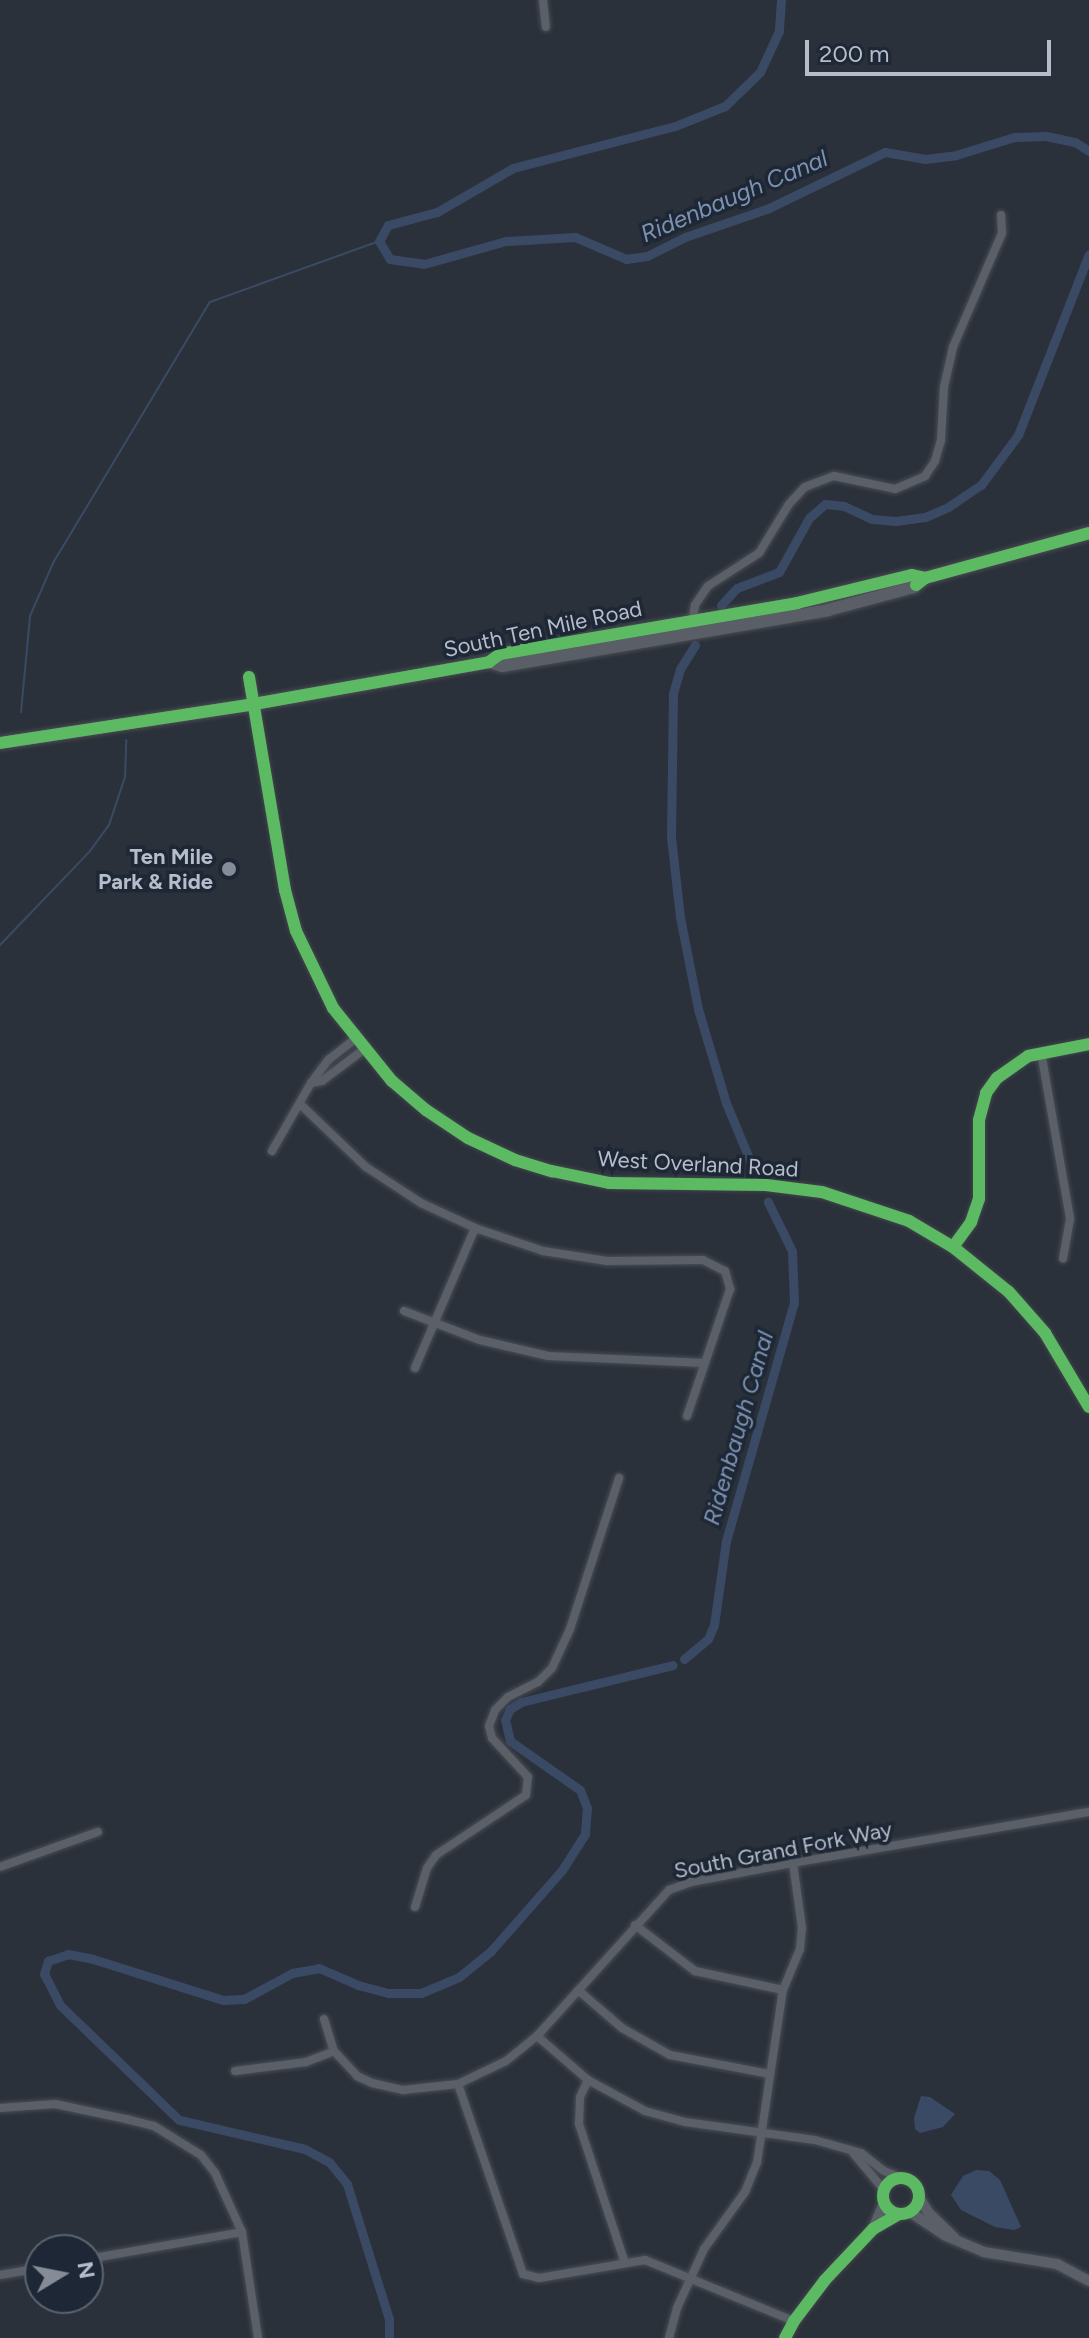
<!DOCTYPE html>
<html>
<head>
<meta charset="utf-8">
<style>
	body { margin:0 }
	#map { position:relative; width:1089px; height:2338px; overflow:hidden; background:#2b313a; font-family:Figtree,sans-serif }
	div>[style] { position:absolute }
	[style*='--x'] { left:calc(var(--x)*1px); top:calc(var(--y)*1px); width:calc(var(--w)*1px); rotate:calc(var(--a)*1deg) }
	.water>* { inset:0; background:#3a4a65 }
	.stream>* { height:2px; margin:-1px; padding:0 1px; transform-origin:1px; border-radius:1px; background:#3a4a65 }
	.canal>* { height:9px; margin:-4.5px; padding:0 4.5px; transform-origin:4.5px; border-radius:4.5px; background:#3a4a65 }
	.roads { filter:drop-shadow(0 0 2px #494d54) drop-shadow(0 0 2px #494d54) }
	.minor>* { height:8px; margin:-4px; padding:0 4px; transform-origin:4px; border-radius:4px; background:#5b6068 }
	.tertiary>* { height:10px; margin:-5px; padding:0 5px; transform-origin:5px; border-radius:5px; background:#5b6068 }
	.tertiary>.ring { margin:-5px; padding:0; box-sizing:content-box; background:none; border:10px solid #5b6068; border-radius:50% }
	.secondary>* { height:12px; margin:-6px; padding:0 6px; transform-origin:6px; border-radius:6px; background:#5a5e66 }
	.cycleway>* { height:12px; margin:-6px; padding:0 6px; transform-origin:6px; border-radius:6px; background:#5cba63 }
	.cycleway>.ring { margin:-6px; padding:0; box-sizing:content-box; background:none; border:12px solid #5cba63; border-radius:50% }
	.dots>* { width:22px; height:22px; translate:-50% -50%; box-sizing:border-box; border:4px solid #1e2735; border-radius:50% }
	span { translate:-50% -50%; white-space:nowrap; text-align:center; line-height:1.15; -webkit-text-stroke:7px #1e2735; paint-order:stroke }
	.street-label { font-size:22px; color:#b6bdca }
	.poi-label { font-size:22px; color:#b6bdca; font-weight:700 }
	.right { translate:-100% -50%; text-align:right }
	.water-label { font-size:24px; color:#7d93b2; font-style:italic }
	.north { position:absolute; left:24px; top:2234px; width:80px; height:80px; box-sizing:border-box; background:#1e2735; border:2px solid #5b6371; border-radius:50%; rotate:80deg; font-size:22px; font-weight:700; line-height:32px; text-align:center; color:#b6bdca }
	.north::after { content:''; display:block; margin:auto; width:28px; height:36px; background:#858c98; clip-path:polygon(50% 0,100% 100%,50% 72%,0 100%) }
	.scale { position:absolute; left:805px; top:40px; width:246px; height:36px; box-sizing:border-box; border:4px solid #b6bdca; border-top:0; padding-left:10px; font-size:24px; line-height:28px; white-space:nowrap; color:#b6bdca; -webkit-text-stroke:6px #1e2735; paint-order:stroke }
</style>
</head>
<body>
<div id="map">
	<div class="water">
		<i style="clip-path:polygon(921px 2096px,930px 2097px,955px 2114px,943px 2127px,920px 2133px,915px 2129px,914px 2118px)"></i>
		<i style="clip-path:polygon(976px 2170px,989px 2171px,1000px 2180px,1021px 2227px,1014px 2230px,995px 2227px,961px 2210px,951px 2195px,963px 2176px)"></i>
	</div>
	<div class="stream">
		<i style="--x:21;--y:712;--w:96;--a:-84.6"></i>
		<i style="--x:30;--y:616;--w:58;--a:-66.5"></i>
		<i style="--x:53;--y:563;--w:305;--a:-59"></i>
		<i style="--x:210;--y:302;--w:180;--a:-19.8"></i>
		<i style="--x:0;--y:945;--w:130;--a:-46.2"></i>
		<i style="--x:90;--y:851;--w:32;--a:-54"></i>
		<i style="--x:109;--y:825;--w:51;--a:-71.6"></i>
		<i style="--x:125;--y:777;--w:37;--a:-88"></i>
	</div>
	<div class="canal">
		<i style="--x:781;--y:0;--w:31;--a:94"></i>
		<i style="--x:779;--y:31;--w:45;--a:114.9"></i>
		<i style="--x:760;--y:72;--w:49;--a:135.8"></i>
		<i style="--x:725;--y:106;--w:54;--a:158.2"></i>
		<i style="--x:675;--y:126;--w:167;--a:165.5"></i>
		<i style="--x:513;--y:168;--w:88;--a:149.9"></i>
		<i style="--x:437;--y:212;--w:51;--a:165.1"></i>
		<i style="--x:388;--y:225;--w:18;--a:119"></i>
		<i style="--x:379;--y:241;--w:21;--a:59"></i>
		<i style="--x:390;--y:259;--w:34;--a:8"></i>
		<i style="--x:424;--y:264;--w:85;--a:-15.7"></i>
		<i style="--x:506;--y:241;--w:69;--a:-3.3"></i>
		<i style="--x:575;--y:237;--w:56;--a:23.3"></i>
		<i style="--x:626;--y:259;--w:21;--a:-8"></i>
		<i style="--x:647;--y:256;--w:42;--a:-26.6"></i>
		<i style="--x:685;--y:237;--w:89;--a:-19"></i>
		<i style="--x:769;--y:208;--w:129;--a:-25.8"></i>
		<i style="--x:885;--y:152;--w:41;--a:9.9"></i>
		<i style="--x:925;--y:159;--w:31;--a:-7"></i>
		<i style="--x:956;--y:155;--w:61;--a:-17.2"></i>
		<i style="--x:1014;--y:137;--w:32;--a:-2"></i>
		<i style="--x:1046;--y:136;--w:30;--a:12"></i>
		<i style="--x:1075;--y:142;--w:17;--a:33"></i>
		<i style="--x:721;--y:605;--w:23;--a:-47"></i>
		<i style="--x:737;--y:588;--w:45;--a:-20.9"></i>
		<i style="--x:779;--y:572;--w:62;--a:-60.9"></i>
		<i style="--x:809;--y:518;--w:21;--a:-41"></i>
		<i style="--x:825;--y:504;--w:19;--a:6"></i>
		<i style="--x:844;--y:506;--w:31;--a:25"></i>
		<i style="--x:872;--y:519;--w:24;--a:5"></i>
		<i style="--x:896;--y:521;--w:29;--a:-8"></i>
		<i style="--x:925;--y:517;--w:25;--a:-23"></i>
		<i style="--x:948;--y:507;--w:40;--a:-34"></i>
		<i style="--x:981;--y:485;--w:62;--a:-53.5"></i>
		<i style="--x:1018;--y:435;--w:194;--a:-68.6"></i>
		<i style="--x:695;--y:645;--w:28;--a:122"></i>
		<i style="--x:680;--y:669;--w:26;--a:106"></i>
		<i style="--x:673;--y:694;--w:143;--a:90.8"></i>
		<i style="--x:671;--y:837;--w:81;--a:83.6"></i>
		<i style="--x:680;--y:917;--w:94;--a:78.9"></i>
		<i style="--x:698;--y:1009;--w:98;--a:73.4"></i>
		<i style="--x:726;--y:1103;--w:70;--a:67.4"></i>
		<i style="--x:684;--y:1659;--w:31;--a:-40"></i>
		<i style="--x:708;--y:1639;--w:15;--a:-67"></i>
		<i style="--x:714;--y:1625;--w:85;--a:-81.9"></i>
		<i style="--x:726;--y:1541;--w:248;--a:-74.1"></i>
		<i style="--x:794;--y:1303;--w:52;--a:-92.2"></i>
		<i style="--x:792;--y:1251;--w:55;--a:-116.1"></i>
		<i style="--x:389;--y:2338;--w:19;--a:-90"></i>
		<i style="--x:389;--y:2319;--w:141;--a:-107.3"></i>
		<i style="--x:347;--y:2184;--w:28;--a:-129"></i>
		<i style="--x:329;--y:2162;--w:27;--a:-152"></i>
		<i style="--x:305;--y:2149;--w:129;--a:-167"></i>
		<i style="--x:179;--y:2120;--w:165;--a:-136"></i>
		<i style="--x:60;--y:2005;--w:35;--a:-117"></i>
		<i style="--x:44;--y:1974;--w:14;--a:-73"></i>
		<i style="--x:48;--y:1961;--w:21;--a:-19"></i>
		<i style="--x:68;--y:1954;--w:25;--a:11"></i>
		<i style="--x:93;--y:1959;--w:136;--a:17.5"></i>
		<i style="--x:223;--y:2000;--w:21;--a:-3"></i>
		<i style="--x:244;--y:1999;--w:55;--a:-28.4"></i>
		<i style="--x:292;--y:1973;--w:27;--a:-10"></i>
		<i style="--x:319;--y:1968;--w:43;--a:23.6"></i>
		<i style="--x:358;--y:1985;--w:31;--a:15"></i>
		<i style="--x:388;--y:1993;--w:33;--a:0"></i>
		<i style="--x:421;--y:1993;--w:41;--a:-22.8"></i>
		<i style="--x:459;--y:1977;--w:40;--a:-39"></i>
		<i style="--x:490;--y:1952;--w:109;--a:-48.7"></i>
		<i style="--x:562;--y:1870;--w:43;--a:-57.4"></i>
		<i style="--x:585;--y:1834;--w:26;--a:-86"></i>
		<i style="--x:587;--y:1808;--w:19;--a:-111"></i>
		<i style="--x:580;--y:1790;--w:85;--a:-145"></i>
		<i style="--x:510;--y:1741;--w:22;--a:-103"></i>
		<i style="--x:505;--y:1720;--w:12;--a:-66"></i>
		<i style="--x:510;--y:1709;--w:13;--a:-32"></i>
		<i style="--x:521;--y:1702;--w:156;--a:-13.7"></i>
	</div>
	<div class="roads">
		<div class="minor">
			<i style="--x:543;--y:0;--w:27;--a:84"></i>
			<i style="--x:692;--y:624;--w:19;--a:-81"></i>
			<i style="--x:695;--y:605;--w:23;--a:-56"></i>
			<i style="--x:708;--y:586;--w:61;--a:-32.9"></i>
			<i style="--x:759;--y:553;--w:57;--a:-58.5"></i>
			<i style="--x:789;--y:504;--w:23;--a:-47"></i>
			<i style="--x:805;--y:487;--w:31;--a:-21"></i>
			<i style="--x:834;--y:476;--w:62;--a:12"></i>
			<i style="--x:895;--y:489;--w:33;--a:-23"></i>
			<i style="--x:925;--y:476;--w:18;--a:-56"></i>
			<i style="--x:935;--y:461;--w:22;--a:-74"></i>
			<i style="--x:941;--y:440;--w:53;--a:-86.8"></i>
			<i style="--x:944;--y:387;--w:41;--a:-77.3"></i>
			<i style="--x:953;--y:347;--w:124;--a:-66.7"></i>
			<i style="--x:1002;--y:233;--w:18;--a:-93"></i>
			<i style="--x:355;--y:1039;--w:33;--a:142"></i>
			<i style="--x:329;--y:1059;--w:30;--a:127"></i>
			<i style="--x:311;--y:1083;--w:11;--a:-10"></i>
			<i style="--x:322;--y:1081;--w:51;--a:-37.1"></i>
			<i style="--x:1041;--y:1052;--w:169;--a:80.1"></i>
			<i style="--x:1070;--y:1219;--w:40;--a:100"></i>
			<i style="--x:300;--y:1104;--w:91;--a:43.7"></i>
			<i style="--x:366;--y:1167;--w:66;--a:33.2"></i>
			<i style="--x:421;--y:1203;--w:60;--a:24.8"></i>
			<i style="--x:475;--y:1228;--w:72;--a:18.7"></i>
			<i style="--x:543;--y:1251;--w:65;--a:8.9"></i>
			<i style="--x:607;--y:1261;--w:96;--a:-0.6"></i>
			<i style="--x:703;--y:1260;--w:25;--a:27"></i>
			<i style="--x:725;--y:1271;--w:19;--a:74"></i>
			<i style="--x:730;--y:1289;--w:134;--a:108.7"></i>
			<i style="--x:272;--y:1151;--w:78;--a:-60.2"></i>
			<i style="--x:404;--y:1311;--w:81;--a:20.9"></i>
			<i style="--x:480;--y:1340;--w:70;--a:13.2"></i>
			<i style="--x:548;--y:1356;--w:156;--a:2.6"></i>
			<i style="--x:415;--y:1368;--w:152;--a:-66.8"></i>
			<i style="--x:0;--y:1867;--w:104;--a:-19.7"></i>
			<i style="--x:415;--y:1907;--w:41;--a:-72.9"></i>
			<i style="--x:427;--y:1868;--w:16;--a:-55"></i>
			<i style="--x:436;--y:1855;--w:108;--a:-33.7"></i>
			<i style="--x:526;--y:1795;--w:18;--a:-84"></i>
			<i style="--x:528;--y:1777;--w:53;--a:-132.7"></i>
			<i style="--x:492;--y:1738;--w:12;--a:-104"></i>
			<i style="--x:489;--y:1726;--w:17;--a:-69"></i>
			<i style="--x:495;--y:1710;--w:18;--a:-45"></i>
			<i style="--x:508;--y:1697;--w:34;--a:-27"></i>
			<i style="--x:538;--y:1682;--w:20;--a:-45"></i>
			<i style="--x:552;--y:1668;--w:43;--a:-65.2"></i>
			<i style="--x:570;--y:1629;--w:159;--a:-72"></i>
			<i style="--x:635;--y:1925;--w:76;--a:37.5"></i>
			<i style="--x:695;--y:1971;--w:90;--a:12.2"></i>
			<i style="--x:578;--y:1990;--w:58;--a:40.8"></i>
			<i style="--x:622;--y:2028;--w:55;--a:29.4"></i>
			<i style="--x:670;--y:2055;--w:102;--a:10.8"></i>
			<i style="--x:324;--y:2019;--w:34;--a:73"></i>
			<i style="--x:334;--y:2051;--w:34;--a:47"></i>
			<i style="--x:357;--y:2076;--w:17;--a:25"></i>
			<i style="--x:372;--y:2083;--w:32;--a:13"></i>
			<i style="--x:403;--y:2090;--w:55;--a:-6.2"></i>
			<i style="--x:458;--y:2084;--w:53;--a:-25.6"></i>
			<i style="--x:506;--y:2061;--w:40;--a:-39"></i>
			<i style="--x:537;--y:2036;--w:197;--a:-47.9"></i>
			<i style="--x:669;--y:1890;--w:23;--a:-20"></i>
			<i style="--x:691;--y:1882;--w:104;--a:-10.6"></i>
			<i style="--x:793;--y:1863;--w:300;--a:-9.8"></i>
			<i style="--x:537;--y:2036;--w:67;--a:40.8"></i>
			<i style="--x:588;--y:2080;--w:65;--a:28.5"></i>
			<i style="--x:645;--y:2111;--w:41;--a:15.4"></i>
			<i style="--x:685;--y:2122;--w:131;--a:7.9"></i>
			<i style="--x:815;--y:2140;--w:48;--a:15.8"></i>
			<i style="--x:861;--y:2153;--w:29;--a:38"></i>
			<i style="--x:884;--y:2171;--w:16;--a:22"></i>
			<i style="--x:235;--y:2071;--w:72;--a:-7.2"></i>
			<i style="--x:306;--y:2062;--w:30;--a:-21"></i>
			<i style="--x:588;--y:2080;--w:19;--a:115"></i>
			<i style="--x:580;--y:2097;--w:27;--a:92"></i>
			<i style="--x:579;--y:2124;--w:146;--a:71.7"></i>
			<i style="--x:458;--y:2084;--w:201;--a:71.1"></i>
			<i style="--x:523;--y:2274;--w:16;--a:14"></i>
			<i style="--x:539;--y:2278;--w:108;--a:-9.6"></i>
			<i style="--x:645;--y:2260;--w:161;--a:22.3"></i>
			<i style="--x:0;--y:2108;--w:55;--a:-4.2"></i>
			<i style="--x:55;--y:2104;--w:73;--a:11.9"></i>
			<i style="--x:126;--y:2119;--w:29;--a:14"></i>
			<i style="--x:154;--y:2126;--w:55;--a:31.7"></i>
			<i style="--x:201;--y:2155;--w:23;--a:52"></i>
			<i style="--x:215;--y:2173;--w:65;--a:65.4"></i>
			<i style="--x:242;--y:2232;--w:107;--a:81.4"></i>
			<i style="--x:853;--y:2153;--w:48;--a:50"></i>
			<i style="--x:88;--y:2259;--w:156;--a:-9.9"></i>
			<i style="--x:0;--y:2275;--w:41;--a:-9.9"></i>
			<i style="--x:669;--y:2338;--w:31;--a:-75"></i>
			<i style="--x:677;--y:2308;--w:65;--a:-65.4"></i>
			<i style="--x:704;--y:2249;--w:70;--a:-54.3"></i>
			<i style="--x:745;--y:2192;--w:31;--a:-68"></i>
			<i style="--x:757;--y:2163;--w:175;--a:-81.5"></i>
			<i style="--x:783;--y:1990;--w:44;--a:-67.5"></i>
			<i style="--x:800;--y:1949;--w:21;--a:-85"></i>
			<i style="--x:802;--y:1928;--w:66;--a:-97.9"></i>
		</div>
		<div class="tertiary">
			<i style="--x:249;--y:677;--w:216;--a:80.4"></i>
			<i style="--x:285;--y:890;--w:42;--a:75"></i>
			<i style="--x:296;--y:931;--w:85;--a:64.3"></i>
			<i style="--x:333;--y:1008;--w:94;--a:51.1"></i>
			<i style="--x:392;--y:1081;--w:45;--a:40.5"></i>
			<i style="--x:426;--y:1110;--w:50;--a:33.7"></i>
			<i style="--x:468;--y:1138;--w:52;--a:25.1"></i>
			<i style="--x:515;--y:1160;--w:39;--a:17"></i>
			<i style="--x:552;--y:1171;--w:58;--a:11.9"></i>
			<i style="--x:609;--y:1183;--w:157;--a:0.7"></i>
			<i style="--x:766;--y:1185;--w:56;--a:7.1"></i>
			<i style="--x:822;--y:1192;--w:92;--a:18.4"></i>
			<i style="--x:909;--y:1221;--w:51;--a:30.6"></i>
			<i style="--x:953;--y:1247;--w:72;--a:38.8"></i>
			<i style="--x:1009;--y:1292;--w:55;--a:48.7"></i>
			<i style="--x:1045;--y:1333;--w:86;--a:59.3"></i>
			<i style="--x:953;--y:1247;--w:31;--a:-54"></i>
			<i style="--x:971;--y:1222;--w:24;--a:-71"></i>
			<i style="--x:979;--y:1199;--w:79;--a:-90"></i>
			<i style="--x:979;--y:1120;--w:28;--a:-75"></i>
			<i style="--x:986;--y:1093;--w:19;--a:-54"></i>
			<i style="--x:997;--y:1078;--w:38;--a:-35"></i>
			<i style="--x:1028;--y:1056;--w:62;--a:-11.1"></i>
			<i class="ring" style="left:883px;top:2178px;width:26px;height:26px"></i>
			<i style="--x:920;--y:2199;--w:15;--a:58"></i>
			<i style="--x:928;--y:2212;--w:36;--a:44"></i>
			<i style="--x:910;--y:2212;--w:43;--a:33.7"></i>
			<i style="--x:946;--y:2236;--w:41;--a:22.8"></i>
			<i style="--x:984;--y:2252;--w:74;--a:9.3"></i>
			<i style="--x:1057;--y:2264;--w:36;--a:28"></i>
			<i style="--x:873;--y:2229;--w:28;--a:-67"></i>
			<i style="--x:785;--y:2338;--w:19;--a:-62"></i>
			<i style="--x:794;--y:2321;--w:51;--a:-52.9"></i>
			<i style="--x:825;--y:2280;--w:70;--a:-46.7"></i>
			<i style="--x:873;--y:2229;--w:30;--a:-30"></i>
		</div>
		<div class="secondary">
			<i style="--x:489;--y:662;--w:14;--a:17"></i>
			<i style="--x:502;--y:666;--w:331;--a:-9.7"></i>
			<i style="--x:828;--y:610;--w:89;--a:-15"></i>
			<i style="--x:914;--y:587;--w:14;--a:-39"></i>
			<i style="--x:925;--y:578;--w:170;--a:-15.3"></i>
			<i style="--x:0;--y:743;--w:257;--a:-8.7"></i>
			<i style="--x:254;--y:704;--w:239;--a:-10.1"></i>
			<i style="--x:489;--y:662;--w:14;--a:-36"></i>
			<i style="--x:500;--y:654;--w:301;--a:-9.7"></i>
			<i style="--x:797;--y:603;--w:118;--a:-13.7"></i>
			<i style="--x:912;--y:575;--w:13;--a:13"></i>
		</div>
	</div>
	<div class="cycleway">
		<i style="--x:916;--y:585;--w:11;--a:-38"></i>
		<i style="--x:925;--y:578;--w:170;--a:-15.3"></i>
		<i style="--x:249;--y:677;--w:216;--a:80.4"></i>
		<i style="--x:285;--y:890;--w:42;--a:75"></i>
		<i style="--x:296;--y:931;--w:85;--a:64.3"></i>
		<i style="--x:333;--y:1008;--w:94;--a:51.1"></i>
		<i style="--x:392;--y:1081;--w:45;--a:40.5"></i>
		<i style="--x:426;--y:1110;--w:50;--a:33.7"></i>
		<i style="--x:468;--y:1138;--w:52;--a:25.1"></i>
		<i style="--x:515;--y:1160;--w:39;--a:17"></i>
		<i style="--x:552;--y:1171;--w:58;--a:11.9"></i>
		<i style="--x:609;--y:1183;--w:157;--a:0.7"></i>
		<i style="--x:766;--y:1185;--w:56;--a:7.1"></i>
		<i style="--x:822;--y:1192;--w:92;--a:18.4"></i>
		<i style="--x:909;--y:1221;--w:51;--a:30.6"></i>
		<i style="--x:953;--y:1247;--w:72;--a:38.8"></i>
		<i style="--x:1009;--y:1292;--w:55;--a:48.7"></i>
		<i style="--x:1045;--y:1333;--w:86;--a:59.3"></i>
		<i style="--x:0;--y:743;--w:257;--a:-8.7"></i>
		<i style="--x:254;--y:704;--w:239;--a:-10.1"></i>
		<i style="--x:489;--y:662;--w:14;--a:-36"></i>
		<i style="--x:500;--y:654;--w:301;--a:-9.7"></i>
		<i style="--x:797;--y:603;--w:118;--a:-13.7"></i>
		<i style="--x:912;--y:575;--w:13;--a:13"></i>
		<i style="--x:953;--y:1247;--w:31;--a:-54"></i>
		<i style="--x:971;--y:1222;--w:24;--a:-71"></i>
		<i style="--x:979;--y:1199;--w:79;--a:-90"></i>
		<i style="--x:979;--y:1120;--w:28;--a:-75"></i>
		<i style="--x:986;--y:1093;--w:19;--a:-54"></i>
		<i style="--x:997;--y:1078;--w:38;--a:-35"></i>
		<i style="--x:1028;--y:1056;--w:62;--a:-11.1"></i>
		<i class="ring" style="left:883px;top:2178px;width:24px;height:24px"></i>
		<i style="--x:785;--y:2338;--w:19;--a:-62"></i>
		<i style="--x:794;--y:2321;--w:51;--a:-52.9"></i>
		<i style="--x:825;--y:2280;--w:70;--a:-46.7"></i>
		<i style="--x:873;--y:2229;--w:30;--a:-30"></i>
	</div>
	<div class="dots">
		<i style="left:229px;top:869px;background:#858c98"></i>
	</div>
	<div class="street-label">
		<span style="left:543px;top:629px;rotate:-12deg">South Ten Mile Road</span>
		<span style="left:698px;top:1164px;rotate:3deg">West Overland Road</span>
		<span style="left:783px;top:1850px;rotate:-11deg">South Grand Fork Way</span>
	</div>
	<div class="poi-label">
		<span class="right" style="left:213px;top:869px">Ten Mile<br>Park &amp; Ride</span>
	</div>
	<div class="water-label">
		<span style="left:734px;top:196px;rotate:-23deg">Ridenbaugh Canal</span>
		<span style="left:738px;top:1428px;rotate:-74deg">Ridenbaugh Canal</span>
	</div>
	<div class="north">N</div>
	<div class="scale">200 m</div>
</div>
</body>
</html>
